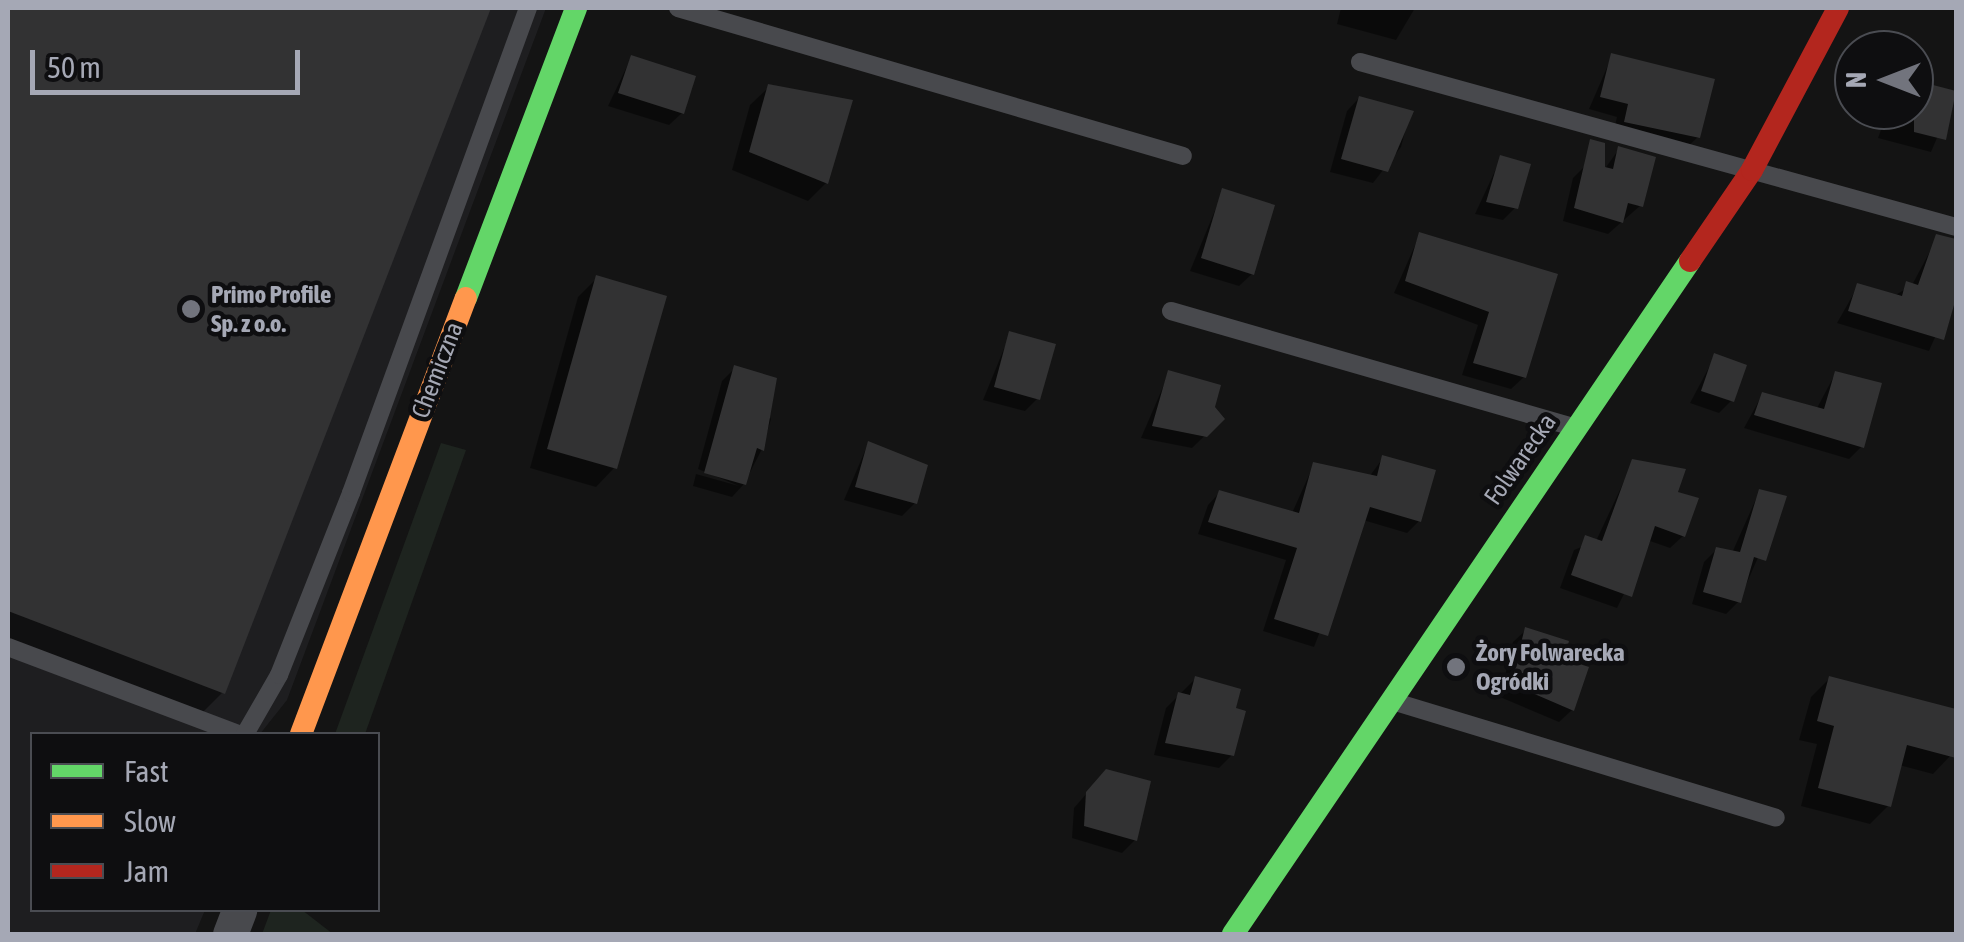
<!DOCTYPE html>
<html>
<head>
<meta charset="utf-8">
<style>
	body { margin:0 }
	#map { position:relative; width:1964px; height:942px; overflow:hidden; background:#141414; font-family:"Asap Condensed",sans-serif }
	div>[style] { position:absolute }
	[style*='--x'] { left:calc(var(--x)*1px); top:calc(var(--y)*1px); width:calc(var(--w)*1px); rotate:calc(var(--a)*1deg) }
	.built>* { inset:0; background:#1e1e20 }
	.green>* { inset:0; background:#1e241f }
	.shadow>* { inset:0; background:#0007 }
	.building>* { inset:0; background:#323233 }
	.lane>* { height:18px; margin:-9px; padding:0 9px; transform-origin:9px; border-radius:9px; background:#48494d }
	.street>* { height:35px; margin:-17.5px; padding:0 17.5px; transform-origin:17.5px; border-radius:17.5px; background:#48494d }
	.fast>* { height:22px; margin:-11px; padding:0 11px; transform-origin:11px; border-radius:11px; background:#63d668 }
	.slow>* { height:22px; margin:-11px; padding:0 11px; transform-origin:11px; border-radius:11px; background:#ff974d }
	.jam>* { height:22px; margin:-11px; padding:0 11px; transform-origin:11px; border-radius:11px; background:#b3261e }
	.dots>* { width:28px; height:28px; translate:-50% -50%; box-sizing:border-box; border:5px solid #0e0e10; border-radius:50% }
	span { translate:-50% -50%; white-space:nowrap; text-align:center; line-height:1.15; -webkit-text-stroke:9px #0e0e10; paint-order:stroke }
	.poi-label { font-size:25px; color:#a5a8b5; font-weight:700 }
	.left { translate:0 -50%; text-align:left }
	.street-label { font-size:25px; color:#a5a8b5 }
	.frame { position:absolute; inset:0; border:10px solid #a5a8b5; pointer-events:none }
	.legend { position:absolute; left:30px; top:732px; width:350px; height:180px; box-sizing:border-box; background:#0e0e10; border:2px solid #4a4c52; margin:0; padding:12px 18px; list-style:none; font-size:30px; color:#a5a8b5 }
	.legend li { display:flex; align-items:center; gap:20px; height:50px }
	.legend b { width:50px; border:2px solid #4a4c52 }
	.north { position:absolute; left:1834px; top:30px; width:100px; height:100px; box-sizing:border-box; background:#0e0e10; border:2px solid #4a4c52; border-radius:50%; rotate:270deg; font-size:28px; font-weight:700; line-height:40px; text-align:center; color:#a5a8b5 }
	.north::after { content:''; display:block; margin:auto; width:35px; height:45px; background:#72747d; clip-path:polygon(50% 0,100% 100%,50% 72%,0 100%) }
	.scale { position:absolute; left:30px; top:50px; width:270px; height:45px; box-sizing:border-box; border:5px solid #a5a8b5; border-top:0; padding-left:12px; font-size:30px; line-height:35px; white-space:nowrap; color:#a5a8b5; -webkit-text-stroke:8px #0e0e10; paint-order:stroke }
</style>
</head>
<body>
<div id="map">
	<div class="built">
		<i style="clip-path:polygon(8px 8px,546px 8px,287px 700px,260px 734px,32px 734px,32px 910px,205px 910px,195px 934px,8px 934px)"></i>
	</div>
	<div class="green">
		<i style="clip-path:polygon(441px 443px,466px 450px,365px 734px,335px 734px)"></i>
		<i style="clip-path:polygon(271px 910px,302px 910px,333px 934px,262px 934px)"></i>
	</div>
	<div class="shadow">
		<i style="clip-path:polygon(8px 8px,488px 8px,222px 693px,199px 716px,8px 643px)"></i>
		<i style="clip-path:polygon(1341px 8px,1415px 8px,1396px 40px,1337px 24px)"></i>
		<i style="clip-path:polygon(1612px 56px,1698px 137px,1685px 149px,1613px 134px,1617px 117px,1589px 109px)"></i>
		<i style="clip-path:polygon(631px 58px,682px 113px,669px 125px,608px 106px)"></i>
		<i style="clip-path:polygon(1914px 82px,1956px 93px,1931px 152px,1878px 138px,1882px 127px,1872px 124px,1876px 110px,1914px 110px)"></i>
		<i style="clip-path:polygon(769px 87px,849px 101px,826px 183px,808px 201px,732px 170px,750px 105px)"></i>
		<i style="clip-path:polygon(1359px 98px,1410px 113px,1401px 147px,1373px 183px,1330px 172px,1347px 111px)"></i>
		<i style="clip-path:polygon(1619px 149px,1641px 205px,1608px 234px,1563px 221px,1573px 178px,1586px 165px,1604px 170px)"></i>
		<i style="clip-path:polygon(1501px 158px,1515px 208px,1503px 220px,1475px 214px)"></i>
		<i style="clip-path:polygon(1223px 191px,1252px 274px,1239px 286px,1190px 271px)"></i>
		<i style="clip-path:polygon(1420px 234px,1555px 276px,1524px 377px,1511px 389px,1462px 375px,1478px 325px,1394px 293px)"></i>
		<i style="clip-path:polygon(1936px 240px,1956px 247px,1956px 289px,1929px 351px,1837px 323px,1858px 286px,1894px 296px,1912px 285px)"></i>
		<i style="clip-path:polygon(597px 278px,614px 468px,596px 487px,530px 468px,578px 297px)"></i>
		<i style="clip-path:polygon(1010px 334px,1037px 399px,1025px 411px,983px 400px)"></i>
		<i style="clip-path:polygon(1715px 356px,1732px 400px,1719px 413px,1690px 403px)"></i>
		<i style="clip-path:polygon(735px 368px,771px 419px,762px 449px,744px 484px,732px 497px,693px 486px,696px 474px,739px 486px,698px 469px,722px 381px)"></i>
		<i style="clip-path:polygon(1169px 373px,1222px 419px,1192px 448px,1141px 438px)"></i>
		<i style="clip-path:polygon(1835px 374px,1862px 446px,1849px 459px,1744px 428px,1762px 395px,1816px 410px)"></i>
		<i style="clip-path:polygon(868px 444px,915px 503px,902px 516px,844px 500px)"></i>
		<i style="clip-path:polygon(1383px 458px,1419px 521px,1407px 533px,1363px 520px,1314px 647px,1263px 631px,1286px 560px,1198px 534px,1208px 505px,1220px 492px,1292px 513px,1314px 464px,1369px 477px)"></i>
		<i style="clip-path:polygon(1633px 462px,1683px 536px,1670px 548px,1650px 541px,1617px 608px,1560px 588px,1574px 550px,1596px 541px)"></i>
		<i style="clip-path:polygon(1759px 492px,1784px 498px,1739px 601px,1726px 614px,1692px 604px,1704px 562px,1717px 549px,1732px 553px)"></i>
		<i style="clip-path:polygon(1526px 630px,1561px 661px,1572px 710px,1559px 722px,1500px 697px,1513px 642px)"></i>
		<i style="clip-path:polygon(1195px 679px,1232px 710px,1232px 755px,1219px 768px,1154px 755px,1166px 708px)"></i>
		<i style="clip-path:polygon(1829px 679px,1956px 712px,1951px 755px,1933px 774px,1899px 765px,1888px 806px,1870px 824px,1801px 806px,1817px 744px,1799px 740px,1811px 697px)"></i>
		<i style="clip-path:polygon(1094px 785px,1135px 840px,1122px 853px,1072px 838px,1074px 808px)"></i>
	</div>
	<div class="building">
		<i style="clip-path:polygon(8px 8px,491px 8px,225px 694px,8px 611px)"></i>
		<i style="clip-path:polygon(1611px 53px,1715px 79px,1700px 138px,1624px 122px,1628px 104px,1600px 97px)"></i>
		<i style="clip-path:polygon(631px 55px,696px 76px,684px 114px,618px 93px)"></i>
		<i style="clip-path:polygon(1914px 80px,1956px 91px,1946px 140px,1914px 132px)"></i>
		<i style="clip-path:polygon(768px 84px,853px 100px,828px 184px,749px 152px)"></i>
		<i style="clip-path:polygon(1359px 96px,1414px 111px,1388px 172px,1341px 159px)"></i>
		<i style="clip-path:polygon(1590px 139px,1605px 143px,1605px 167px,1613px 169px,1618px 146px,1656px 157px,1643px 207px,1628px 203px,1623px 223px,1574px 208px)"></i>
		<i style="clip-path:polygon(1500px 155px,1531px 164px,1518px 209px,1486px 202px)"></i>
		<i style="clip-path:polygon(1222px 188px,1275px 205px,1254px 275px,1201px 258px)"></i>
		<i style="clip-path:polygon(1419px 232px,1558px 274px,1526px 378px,1473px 363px,1489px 312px,1405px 281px)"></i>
		<i style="clip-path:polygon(1936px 234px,1956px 239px,1956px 298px,1944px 340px,1848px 311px,1857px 283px,1902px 296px,1906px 281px,1918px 285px)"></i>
		<i style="clip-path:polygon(596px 275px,667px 296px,617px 469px,547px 449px)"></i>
		<i style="clip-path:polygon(1009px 331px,1056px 344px,1040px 400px,994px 387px)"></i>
		<i style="clip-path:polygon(1714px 353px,1747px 365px,1734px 402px,1701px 391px)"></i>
		<i style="clip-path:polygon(734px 365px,777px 378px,764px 451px,757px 448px,746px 485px,704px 473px)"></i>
		<i style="clip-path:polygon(1168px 370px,1221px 385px,1215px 407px,1225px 419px,1207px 437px,1152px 426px)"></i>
		<i style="clip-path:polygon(1835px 371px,1882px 383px,1864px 448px,1754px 415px,1762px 392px,1824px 409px)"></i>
		<i style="clip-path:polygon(868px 441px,928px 465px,917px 504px,855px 487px)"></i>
		<i style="clip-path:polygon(1382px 455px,1436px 470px,1421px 522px,1370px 507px,1328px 636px,1274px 619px,1297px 548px,1208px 522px,1219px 490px,1299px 513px,1313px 462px,1377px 476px)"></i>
		<i style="clip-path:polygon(1632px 459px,1686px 469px,1678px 492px,1699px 498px,1685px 537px,1655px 526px,1632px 597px,1571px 575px,1585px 535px,1602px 541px)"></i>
		<i style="clip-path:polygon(1759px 489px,1787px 496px,1766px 561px,1754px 557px,1741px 603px,1703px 592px,1716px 547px,1740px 552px)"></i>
		<i style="clip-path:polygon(1525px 627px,1569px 641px,1564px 659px,1589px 667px,1574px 711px,1511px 684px)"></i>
		<i style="clip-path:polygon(1195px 676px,1241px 689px,1236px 708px,1246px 711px,1234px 756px,1165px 743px,1178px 692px,1190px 695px)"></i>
		<i style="clip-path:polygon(1829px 676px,1956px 709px,1956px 758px,1907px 745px,1891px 807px,1818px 788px,1834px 726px,1817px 721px)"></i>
		<i style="clip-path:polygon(1106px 769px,1151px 781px,1137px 841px,1084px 826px,1086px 792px)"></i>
	</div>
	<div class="lane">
		<i style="--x:678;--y:8;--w:526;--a:16.33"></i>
		<i style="--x:1360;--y:62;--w:618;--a:15.47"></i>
		<i style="--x:1171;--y:311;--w:419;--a:16.1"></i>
		<i style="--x:8;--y:647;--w:246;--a:20.7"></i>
		<i style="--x:1392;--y:701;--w:401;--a:16.9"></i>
		<i style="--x:245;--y:734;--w:68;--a:-60"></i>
		<i style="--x:279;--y:675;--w:196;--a:-68.4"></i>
		<i style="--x:351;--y:493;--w:516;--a:-69.95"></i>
	</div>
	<div class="street">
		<i style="--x:230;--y:934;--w:26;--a:-69"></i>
	</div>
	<div class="fast">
		<i style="--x:466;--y:298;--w:310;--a:-69.2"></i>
		<i style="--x:1233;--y:934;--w:813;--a:-55.82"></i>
	</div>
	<div class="slow">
		<i style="--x:301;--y:734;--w:466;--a:-69.3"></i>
	</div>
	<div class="jam">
		<i style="--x:1690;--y:261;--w:110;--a:-55.7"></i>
		<i style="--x:1752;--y:170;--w:183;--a:-62"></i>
	</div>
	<div class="dots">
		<i style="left:191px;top:309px;background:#72747d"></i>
		<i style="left:1456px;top:667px;background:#72747d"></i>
	</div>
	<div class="poi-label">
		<span class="left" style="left:211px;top:309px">Primo Profile<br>Sp. z o.o.</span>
		<span class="left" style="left:1476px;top:667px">Żory Folwarecka<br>Ogródki</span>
	</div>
	<div class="street-label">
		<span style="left:437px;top:370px;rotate:-69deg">Chemiczna</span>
		<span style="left:1520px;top:459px;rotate:-55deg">Folwarecka</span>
	</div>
	<div class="frame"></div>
	<ul class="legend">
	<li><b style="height:12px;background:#63d668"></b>Fast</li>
	<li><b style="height:12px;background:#ff974d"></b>Slow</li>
	<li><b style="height:12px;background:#b3261e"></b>Jam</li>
	</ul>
	<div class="north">N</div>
	<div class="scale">50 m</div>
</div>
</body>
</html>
